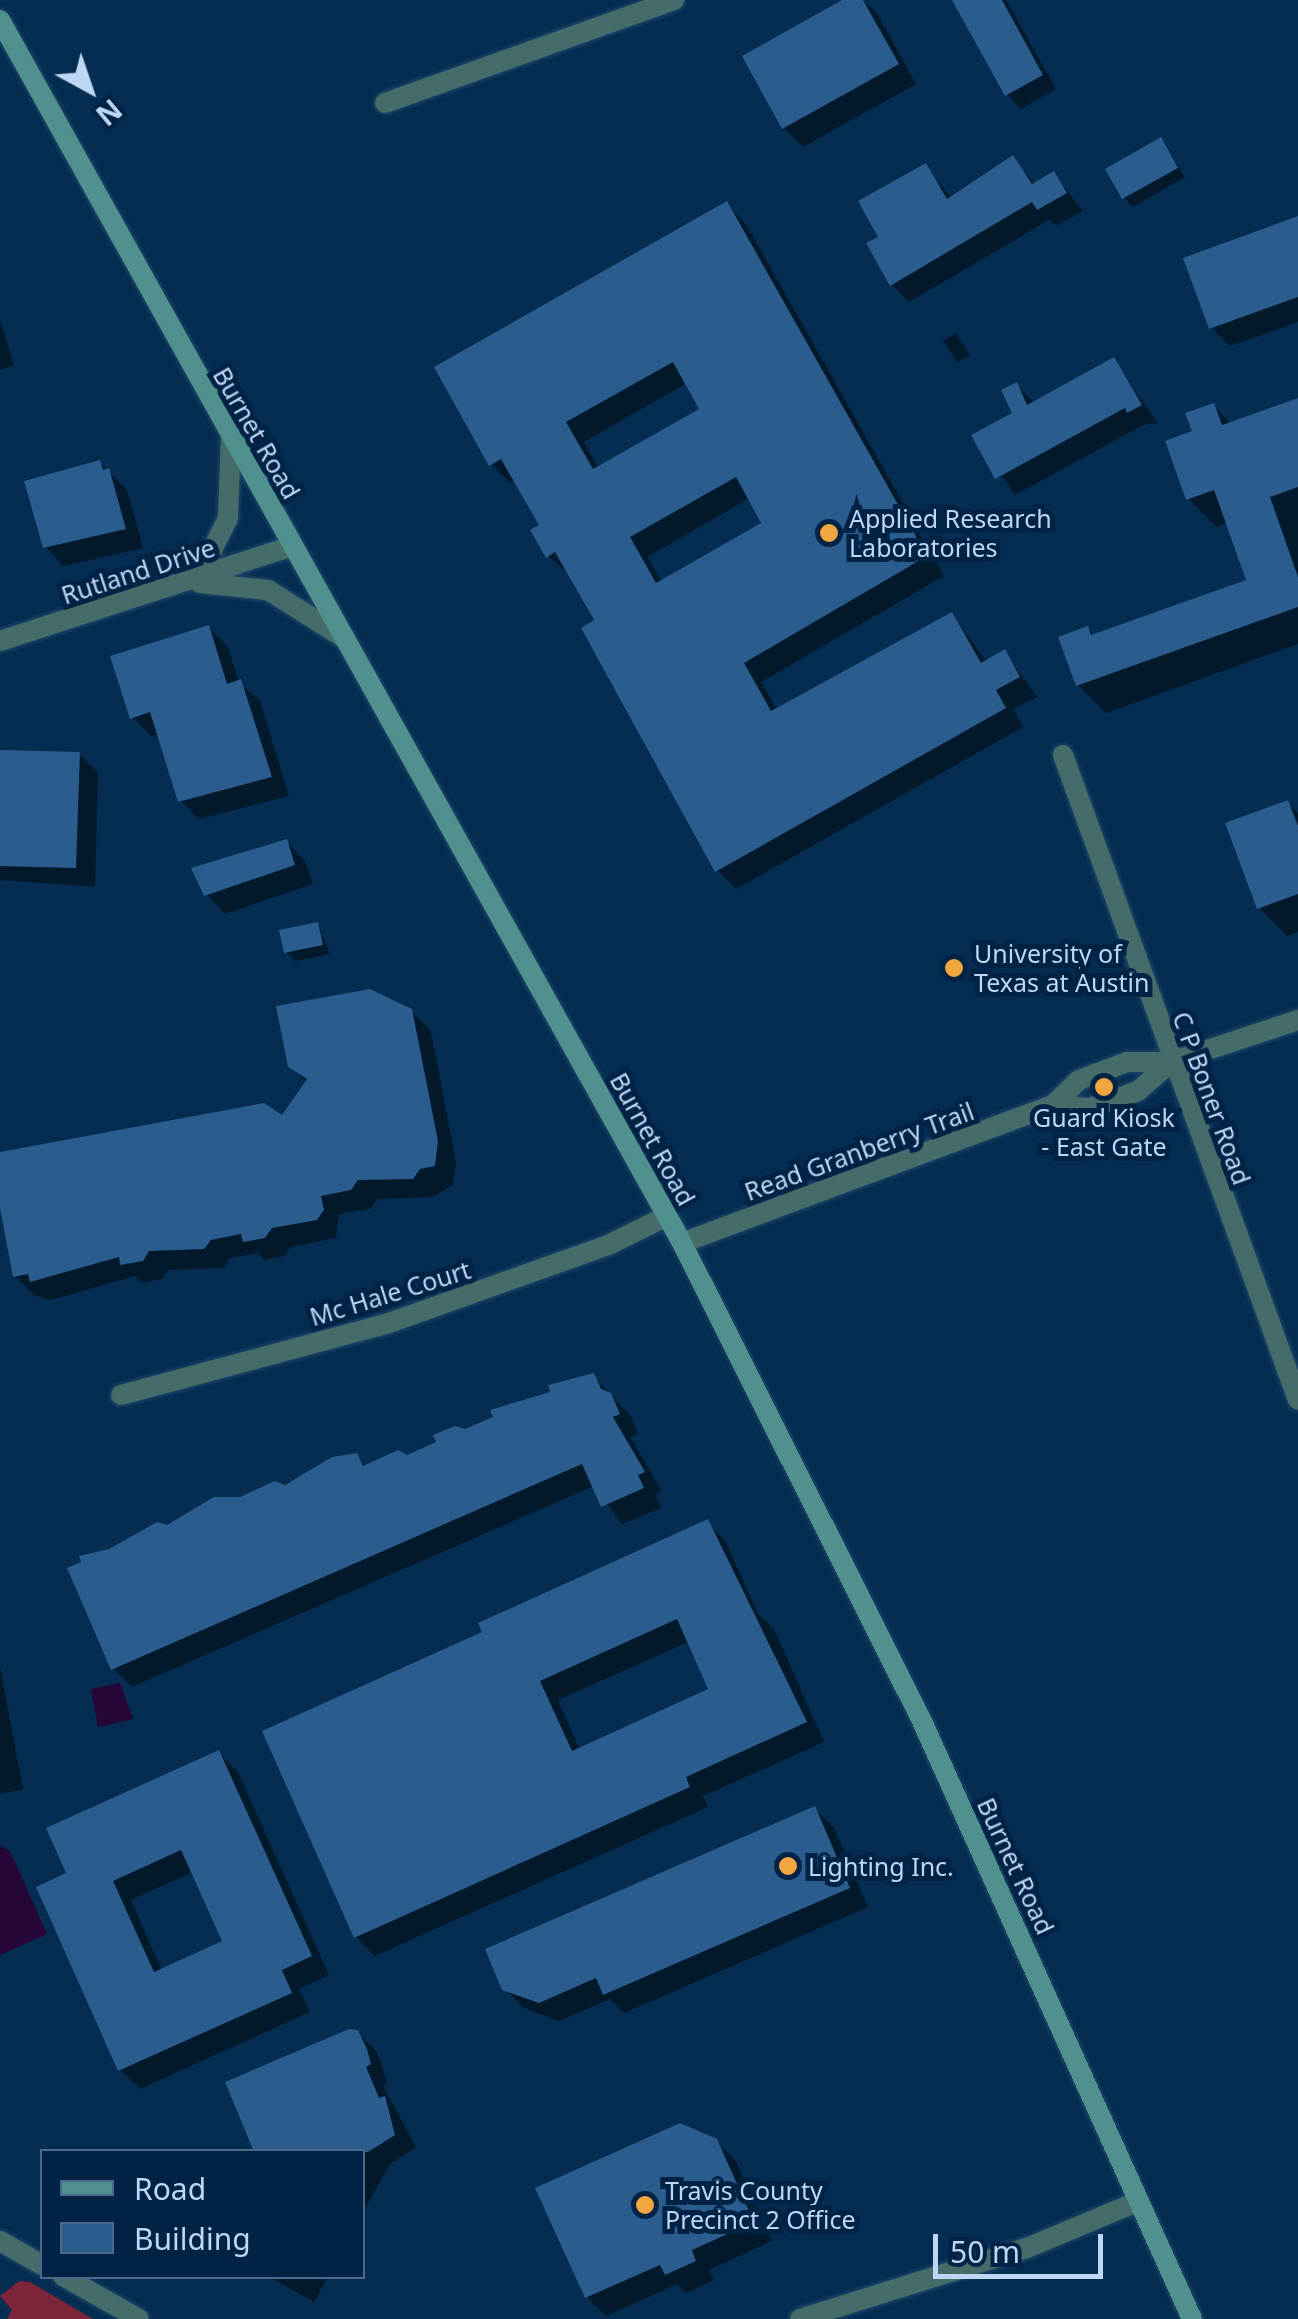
<!DOCTYPE html>
<html>
<head>
<meta charset="utf-8">
<style>
	body { margin:0 }
	#map { position:relative; width:1298px; height:2319px; overflow:hidden; background:#042d51; font-family:"Noto Sans",sans-serif }
	div>[style] { position:absolute }
	[style*='--x'] { left:calc(var(--x)*1px); top:calc(var(--y)*1px); width:calc(var(--w)*1px); rotate:calc(var(--a)*1deg) }
	.green>* { inset:0; background:#7c2439 }
	.water>* { inset:0; background:#260537 }
	.shadow>* { inset:0; background:#0007 }
	.building>* { inset:0; background:#2a5c8e }
	.roads { filter:drop-shadow(0 0 2px #21486b) drop-shadow(0 0 2px #21486b) }
	.minor>* { height:20px; margin:-10px; padding:0 10px; transform-origin:10px; border-radius:10px; background:#466c6a }
	.tertiary>* { height:20px; margin:-10px; padding:0 10px; transform-origin:10px; border-radius:10px; background:#466c6a }
	.secondary>* { height:20px; margin:-10px; padding:0 10px; transform-origin:10px; border-radius:10px; background:#50908d }
	.dots>* { width:28px; height:28px; translate:-50% -50%; box-sizing:border-box; border:5px solid #002245; border-radius:50% }
	span { translate:-50% -50%; white-space:nowrap; text-align:center; line-height:1.15; -webkit-text-stroke:10px #002245; paint-order:stroke }
	.street-label { font-size:25px; color:#bcd6f3 }
	.poi-label { font-size:25px; color:#bcd6f3 }
	.left { translate:0 -50%; text-align:left }
	.legend { position:absolute; left:40px; top:2149px; width:325px; height:130px; box-sizing:border-box; background:#002245; border:2px solid #4b6a8b; margin:0; padding:12px 18px; list-style:none; font-size:30px; color:#bcd6f3 }
	.legend li { display:flex; align-items:center; gap:20px; height:50px }
	.legend b { width:50px; border:2px solid #4b6a8b }
	.north { position:absolute; left:40px; top:40px; width:100px; height:100px; -webkit-text-stroke:8px #002245; paint-order:stroke; rotate:140deg; font-size:28px; font-weight:700; line-height:40px; text-align:center; color:#bcd6f3 }
	.north::after { content:''; display:block; margin:auto; width:35px; height:45px; background:#bcd6f3; clip-path:polygon(50% 0,100% 100%,50% 72%,0 100%) }
	.scale { position:absolute; left:933px; top:2234px; width:170px; height:45px; box-sizing:border-box; border:5px solid #bcd6f3; border-top:0; padding-left:12px; font-size:30px; line-height:35px; white-space:nowrap; color:#bcd6f3; -webkit-text-stroke:8px #002245; paint-order:stroke }
</style>
</head>
<body>
<div id="map">
	<div class="green">
		<i style="clip-path:polygon(19px 2281px,30px 2282px,93px 2319px,7px 2319px,12px 2310px,0 2296px)"></i>
	</div>
	<div class="water">
		<i style="clip-path:polygon(120px 1683px,133px 1719px,98px 1727px,91px 1689px)"></i>
		<i style="clip-path:polygon(0 1846px,10px 1851px,47px 1934px,0 1955px)"></i>
	</div>
	<div class="shadow">
		<i style="clip-path:polygon(847px 0,863px 0,877px 13px,916px 84px,803px 147px,784px 128px,745px 57px)"></i>
		<i style="clip-path:polygon(968px 0,1006px 0,1056px 89px,1021px 109px,1007px 94px)"></i>
		<i style="clip-path:polygon(1160px 140px,1185px 177px,1133px 207px,1124px 198px)"></i>
		<i style="clip-path:polygon(1012px 158px,1036px 185px,1054px 174px,1083px 211px,1056px 226px,1049px 220px,909px 302px,892px 285px,881px 238px,925px 166px,952px 199px)"></i>
		<i style="clip-path:polygon(evenodd,727px 204px,746px 224px,944px 576px,761px 682px,777px 710px,952px 615px,987px 662px,1005px 652px,1037px 697px,1013px 709px,1023px 727px,736px 889px,717px 870px,570px 574px,548px 556px,542px 526px,516px 480px,510px 483px,491px 464px,727px 204px,687px 383px,702px 410px,599px 468px,584px 442px,687px 383px,727px 204px,750px 498px,765px 524px,662px 582px,647px 557px,750px 498px)"></i>
		<i style="clip-path:polygon(1298px 219px,1298px 322px,1230px 346px,1211px 327px)"></i>
		<i style="clip-path:polygon(0 320px,14px 365px,0 370px)"></i>
		<i style="clip-path:polygon(956px 333px,970px 355px,958px 363px,943px 341px)"></i>
		<i style="clip-path:polygon(1113px 360px,1158px 423px,1143px 425px,1015px 495px,974px 436px,1015px 414px,1016px 385px,1035px 403px)"></i>
		<i style="clip-path:polygon(1298px 401px,1298px 644px,1106px 713px,1078px 685px,1088px 629px,1095px 637px,1249px 582px,1228px 523px,1217px 527px,1188px 498px,1195px 433px,1213px 406px,1232px 424px)"></i>
		<i style="clip-path:polygon(99px 462px,127px 490px,143px 548px,64px 566px,45px 546px)"></i>
		<i style="clip-path:polygon(209px 628px,228px 647px,239px 683px,260px 701px,289px 796px,199px 819px,180px 800px,159px 734px,151px 736px,132px 717px)"></i>
		<i style="clip-path:polygon(0 752px,79px 754px,98px 773px,95px 887px,0 880px)"></i>
		<i style="clip-path:polygon(1288px 803px,1298px 813px,1298px 932px,1287px 936px,1259px 908px)"></i>
		<i style="clip-path:polygon(286px 841px,305px 861px,313px 884px,225px 914px,206px 894px)"></i>
		<i style="clip-path:polygon(318px 924px,330px 954px,295px 961px,286px 951px)"></i>
		<i style="clip-path:polygon(411px 1011px,431px 1031px,456px 1162px,453px 1185px,432px 1197px,378px 1199px,370px 1209px,339px 1214px,336px 1238px,291px 1247px,284px 1256px,264px 1260px,258px 1253px,230px 1258px,224px 1268px,168px 1270px,162px 1279px,142px 1283px,135px 1276px,51px 1300px,34px 1295px,15px 1276px,0 1154px,282px 1119px,307px 1083px,290px 1066px)"></i>
		<i style="clip-path:polygon(593px 1376px,630px 1415px,638px 1434px,630px 1437px,662px 1491px,655px 1494px,661px 1508px,622px 1524px,594px 1486px,132px 1687px,113px 1668px,110px 1551px,356px 1456px,367px 1467px,407px 1457px,554px 1393px,551px 1387px)"></i>
		<i style="clip-path:polygon(evenodd,707px 1522px,726px 1542px,758px 1614px,774px 1629px,824px 1742px,703px 1796px,708px 1807px,375px 1956px,356px 1937px,486px 1633px,707px 1522px,690px 1641px,712px 1690px,580px 1750px,558px 1700px,690px 1641px)"></i>
		<i style="clip-path:polygon(0 1666px,23px 1789px,0 1794px)"></i>
		<i style="clip-path:polygon(evenodd,219px 1753px,238px 1772px,329px 1975px,299px 1989px,310px 2012px,140px 2089px,121px 2070px,69px 1874px,219px 1753px,193px 1872px,225px 1942px,162px 1971px,131px 1900px,193px 1872px)"></i>
		<i style="clip-path:polygon(814px 1808px,834px 1828px,868px 1907px,624px 2013px,610px 1999px,559px 2021px,524px 2008px,504px 1988px)"></i>
		<i style="clip-path:polygon(358px 2033px,377px 2052px,388px 2084px,383px 2086px,416px 2147px,390px 2164px,362px 2214px)"></i>
		<i style="clip-path:polygon(716px 2141px,736px 2161px,772px 2241px,709px 2270px,714px 2280px,686px 2293px,677px 2284px,606px 2316px,587px 2297px)"></i>
		<i style="clip-path:polygon(268px 2276px,328px 2276px,314px 2302px)"></i>
	</div>
	<div class="building">
		<i style="clip-path:polygon(842px 0,863px 0,899px 64px,782px 129px,742px 56px)"></i>
		<i style="clip-path:polygon(952px 0,1002px 0,1043px 75px,1005px 96px)"></i>
		<i style="clip-path:polygon(1161px 137px,1178px 168px,1122px 199px,1105px 169px)"></i>
		<i style="clip-path:polygon(1013px 155px,1032px 184px,1054px 171px,1067px 193px,1037px 210px,1032px 202px,890px 286px,866px 243px,878px 237px,858px 201px,926px 163px,947px 199px)"></i>
		<i style="clip-path:polygon(evenodd,727px 201px,927px 556px,744px 663px,771px 711px,952px 612px,981px 663px,1005px 649px,1020px 677px,996px 690px,1006px 708px,715px 872px,581px 628px,594px 620px,555px 552px,546px 558px,530px 530px,539px 525px,501px 459px,489px 466px,434px 367px,727px 201px,673px 362px,699px 409px,593px 469px,566px 422px,673px 362px,727px 201px,736px 477px,761px 523px,656px 583px,630px 537px,736px 477px)"></i>
		<i style="clip-path:polygon(1298px 216px,1298px 297px,1209px 329px,1183px 258px)"></i>
		<i style="clip-path:polygon(1114px 357px,1142px 405px,1127px 413px,1125px 408px,995px 479px,971px 435px,1012px 413px,1001px 390px,1017px 382px,1027px 405px)"></i>
		<i style="clip-path:polygon(1298px 398px,1298px 487px,1270px 497px,1298px 577px,1298px 607px,1076px 686px,1058px 637px,1088px 626px,1091px 635px,1246px 580px,1214px 490px,1186px 500px,1165px 441px,1192px 431px,1185px 413px,1214px 403px,1222px 425px)"></i>
		<i style="clip-path:polygon(100px 460px,103px 470px,109px 468px,126px 529px,43px 548px,24px 481px)"></i>
		<i style="clip-path:polygon(209px 625px,227px 684px,241px 679px,272px 777px,178px 802px,150px 712px,130px 719px,110px 656px)"></i>
		<i style="clip-path:polygon(0 750px,80px 752px,76px 868px,0 866px)"></i>
		<i style="clip-path:polygon(1288px 800px,1298px 826px,1298px 894px,1257px 909px,1225px 823px)"></i>
		<i style="clip-path:polygon(287px 839px,295px 865px,204px 896px,191px 868px)"></i>
		<i style="clip-path:polygon(318px 922px,323px 945px,284px 953px,279px 930px)"></i>
		<i style="clip-path:polygon(370px 989px,412px 1009px,438px 1141px,435px 1166px,420px 1169px,413px 1179px,358px 1180px,351px 1190px,321px 1196px,324px 1210px,317px 1220px,272px 1228px,265px 1238px,243px 1242px,241px 1234px,211px 1240px,204px 1249px,149px 1251px,143px 1261px,120px 1265px,119px 1257px,30px 1282px,28px 1274px,13px 1277px,0 1208px,0 1152px,264px 1103px,282px 1115px,307px 1079px,288px 1067px,276px 1006px)"></i>
		<i style="clip-path:polygon(594px 1373px,601px 1389px,611px 1393px,620px 1414px,613px 1417px,645px 1472px,638px 1475px,644px 1488px,601px 1507px,582px 1464px,111px 1670px,67px 1568px,81px 1562px,79px 1556px,109px 1549px,157px 1522px,167px 1525px,214px 1497px,240px 1497px,275px 1481px,285px 1485px,332px 1457px,357px 1453px,363px 1466px,398px 1450px,407px 1455px,436px 1442px,433px 1435px,455px 1426px,465px 1429px,493px 1417px,490px 1410px,550px 1392px,548px 1385px)"></i>
		<i style="clip-path:polygon(evenodd,708px 1519px,807px 1722px,686px 1777px,690px 1787px,354px 1938px,262px 1731px,482px 1632px,478px 1623px,708px 1519px,677px 1619px,708px 1689px,572px 1751px,540px 1681px,677px 1619px)"></i>
		<i style="clip-path:polygon(evenodd,219px 1750px,312px 1956px,282px 1970px,292px 1993px,118px 2071px,36px 1887px,66px 1873px,46px 1828px,219px 1750px,181px 1850px,222px 1941px,154px 1972px,113px 1881px,181px 1850px)"></i>
		<i style="clip-path:polygon(815px 1806px,850px 1888px,603px 1995px,596px 1978px,539px 2003px,502px 1990px,485px 1949px)"></i>
		<i style="clip-path:polygon(349px 2029px,358px 2030px,367px 2049px,371px 2064px,366px 2067px,379px 2098px,385px 2096px,395px 2135px,368px 2152px,254px 2152px,225px 2082px)"></i>
		<i style="clip-path:polygon(680px 2123px,717px 2139px,754px 2222px,692px 2250px,696px 2261px,665px 2275px,660px 2265px,585px 2298px,535px 2188px)"></i>
	</div>
	<div class="roads">
		<div class="minor">
			<i style="--x:385;--y:103;--w:307;--a:-19.6"></i>
			<i style="--x:1063;--y:755;--w:686;--a:69.98"></i>
			<i style="--x:1053;--y:1105;--w:37;--a:5"></i>
			<i style="--x:1090;--y:1108;--w:51;--a:-19.5"></i>
			<i style="--x:1138;--y:1091;--w:44;--a:-41.3"></i>
			<i style="--x:682;--y:1243;--w:396;--a:-20.4"></i>
			<i style="--x:1053;--y:1105;--w:36;--a:-44"></i>
			<i style="--x:1079;--y:1080;--w:51;--a:-20.6"></i>
			<i style="--x:1127;--y:1062;--w:44;--a:0"></i>
			<i style="--x:1171;--y:1062;--w:134;--a:-18.3"></i>
			<i style="--x:121;--y:1395;--w:278;--a:-15"></i>
			<i style="--x:389;--y:1323;--w:232;--a:-19.6"></i>
			<i style="--x:608;--y:1245;--w:66;--a:-26.2"></i>
			<i style="--x:0;--y:2241;--w:48;--a:29.7"></i>
			<i style="--x:63;--y:2276;--w:87;--a:29.5"></i>
			<i style="--x:800;--y:2319;--w:238;--a:-17.4"></i>
			<i style="--x:1027;--y:2248;--w:121;--a:-22.8"></i>
		</div>
		<div class="tertiary">
			<i style="--x:185;--y:579;--w:35;--a:-45"></i>
			<i style="--x:210;--y:554;--w:40;--a:-63.4"></i>
			<i style="--x:228;--y:518;--w:81;--a:-87.9"></i>
			<i style="--x:200;--y:583;--w:68;--a:5.9"></i>
			<i style="--x:268;--y:590;--w:90;--a:32.3"></i>
			<i style="--x:0;--y:641;--w:307;--a:-18"></i>
		</div>
		<div class="secondary">
			<i style="--x:0;--y:20;--w:1400;--a:60.85"></i>
			<i style="--x:682;--y:1243;--w:533;--a:63.34"></i>
			<i style="--x:921;--y:1719;--w:658;--a:65.69"></i>
		</div>
	</div>
	<div class="dots">
		<i style="left:829px;top:533px;background:#f1a63f"></i>
		<i style="left:954px;top:968px;background:#f1a63f"></i>
		<i style="left:1104px;top:1087px;background:#f1a63f"></i>
		<i style="left:788px;top:1866px;background:#f1a63f"></i>
		<i style="left:645px;top:2205px;background:#f1a63f"></i>
	</div>
	<div class="street-label">
		<span style="left:257px;top:433px;rotate:60deg">Burnet Road</span>
		<span style="left:138px;top:571px;rotate:-18deg">Rutland Drive</span>
		<span style="left:1212px;top:1098px;rotate:70deg">C P Boner Road</span>
		<span style="left:653px;top:1139px;rotate:61deg">Burnet Road</span>
		<span style="left:859px;top:1151px;rotate:-20deg">Read Granberry Trail</span>
		<span style="left:390px;top:1293px;rotate:-17deg">Mc Hale Court</span>
		<span style="left:1016px;top:1866px;rotate:65deg">Burnet Road</span>
	</div>
	<div class="poi-label">
		<span class="left" style="left:849px;top:533px">Applied Research<br>Laboratories</span>
		<span class="left" style="left:974px;top:968px">University of<br>Texas at Austin</span>
		<span style="left:1104px;top:1132px">Guard Kiosk<br>- East Gate</span>
		<span class="left" style="left:808px;top:1866px">Lighting Inc.</span>
		<span class="left" style="left:665px;top:2205px">Travis County<br>Precinct 2 Office</span>
	</div>
	<ul class="legend">
	<li><b style="height:12px;background:#50908d"></b>Road</li>
	<li><b style="height:28px;background:#2a5c8e"></b>Building</li>
	</ul>
	<div class="north">N</div>
	<div class="scale">50 m</div>
</div>
</body>
</html>
